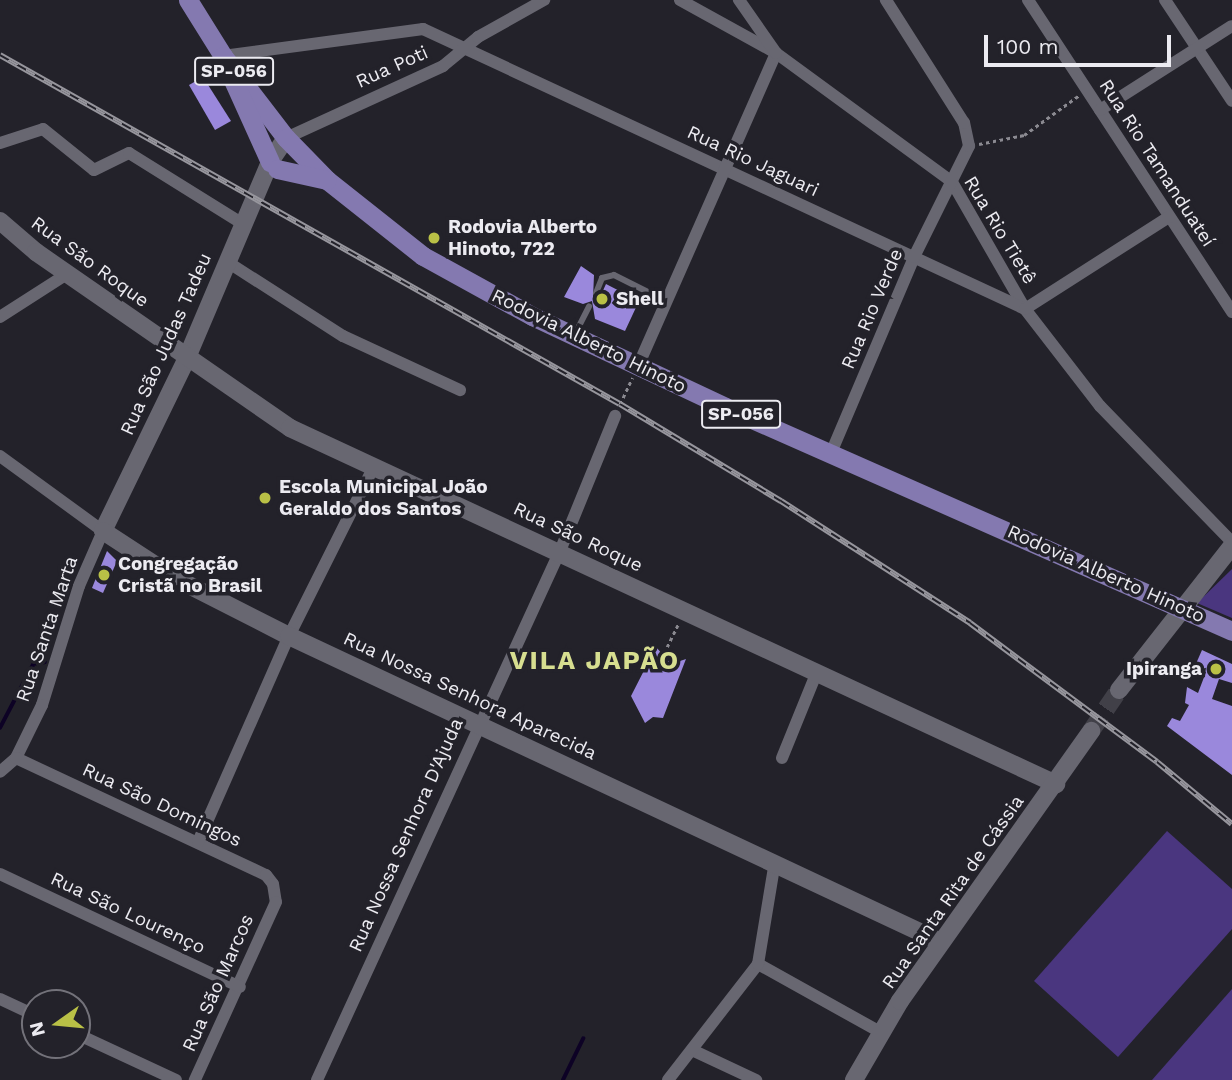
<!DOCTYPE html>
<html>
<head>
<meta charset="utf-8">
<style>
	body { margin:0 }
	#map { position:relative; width:1232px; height:1080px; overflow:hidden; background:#23222a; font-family:"Work Sans",sans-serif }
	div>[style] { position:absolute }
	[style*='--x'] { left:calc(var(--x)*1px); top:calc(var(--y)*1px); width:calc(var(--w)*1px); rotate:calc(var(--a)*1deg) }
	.green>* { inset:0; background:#4a367f }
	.stream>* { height:3.5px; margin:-1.75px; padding:0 1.75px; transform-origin:1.75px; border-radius:1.75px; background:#0d0225 }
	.building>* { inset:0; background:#9a88dc }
	.secondary-tunnel>* { height:18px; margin-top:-9px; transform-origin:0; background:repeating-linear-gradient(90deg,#414048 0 18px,transparent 0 27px) }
	.path>* { height:2.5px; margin-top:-1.25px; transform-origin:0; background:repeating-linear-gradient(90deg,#8b8a91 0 3.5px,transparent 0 7px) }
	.lane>* { height:6px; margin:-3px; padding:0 3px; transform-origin:3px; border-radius:3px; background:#686771 }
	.street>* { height:12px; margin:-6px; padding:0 6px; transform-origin:6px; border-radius:6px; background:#686771 }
	.secondary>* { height:18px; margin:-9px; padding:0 9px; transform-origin:9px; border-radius:9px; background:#686771 }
	.primary>* { height:19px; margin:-9.5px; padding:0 9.5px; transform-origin:9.5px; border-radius:9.5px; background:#8479b0 }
	.rail>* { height:6px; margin-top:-3px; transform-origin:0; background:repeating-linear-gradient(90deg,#23222a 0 10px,#97969d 0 20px); box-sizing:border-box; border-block:2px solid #97969d }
	.dots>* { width:19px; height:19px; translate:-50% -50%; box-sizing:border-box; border:4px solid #23222a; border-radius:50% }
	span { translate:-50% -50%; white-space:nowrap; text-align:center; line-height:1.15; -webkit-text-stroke:7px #23222a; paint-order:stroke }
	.shield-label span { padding:2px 5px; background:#23222a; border:2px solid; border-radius:5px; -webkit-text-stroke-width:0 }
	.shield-label { font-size:18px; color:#ecebf1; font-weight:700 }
	.street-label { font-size:19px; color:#ecebf1 }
	.poi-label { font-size:19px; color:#ecebf1; font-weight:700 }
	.left { translate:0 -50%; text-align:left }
	.right { translate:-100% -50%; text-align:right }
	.district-label { font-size:26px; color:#d7de90; font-weight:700; letter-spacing:2px }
	.north { position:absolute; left:21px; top:989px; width:70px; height:70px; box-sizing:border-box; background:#23222a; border:2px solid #73727a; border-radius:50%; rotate:255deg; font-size:19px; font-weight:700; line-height:28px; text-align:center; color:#ecebf1 }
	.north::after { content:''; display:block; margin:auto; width:24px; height:32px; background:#b9c046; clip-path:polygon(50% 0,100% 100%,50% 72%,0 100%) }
	.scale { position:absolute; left:984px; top:35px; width:187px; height:32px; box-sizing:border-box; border:4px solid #ecebf1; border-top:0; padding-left:9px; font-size:21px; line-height:24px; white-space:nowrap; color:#ecebf1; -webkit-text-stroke:5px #23222a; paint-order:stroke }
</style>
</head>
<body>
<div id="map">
	<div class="green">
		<i style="clip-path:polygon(1232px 569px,1232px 618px,1197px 603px)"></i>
		<i style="clip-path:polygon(1167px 831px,1232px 889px,1232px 929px,1118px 1057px,1034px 981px)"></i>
		<i style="clip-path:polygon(1232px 989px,1232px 1080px,1152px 1080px)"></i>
	</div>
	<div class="stream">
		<i style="--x:0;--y:728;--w:71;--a:-62.4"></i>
		<i style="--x:33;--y:665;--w:12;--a:-14"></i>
		<i style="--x:563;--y:1080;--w:46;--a:-64"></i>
	</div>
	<div class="building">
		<i style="clip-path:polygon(203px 77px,231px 121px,215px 130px,189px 85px)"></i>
		<i style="clip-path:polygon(581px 266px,594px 275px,593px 298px,600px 297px,606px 284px,639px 301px,625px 331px,595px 319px,592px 301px,583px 304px,564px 297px)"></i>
		<i style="clip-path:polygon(107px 551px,117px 561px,103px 593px,92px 588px)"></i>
		<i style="clip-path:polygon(656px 647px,671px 664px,686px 659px,663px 718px,653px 717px,645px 723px,631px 696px)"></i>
		<i style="clip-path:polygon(1202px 650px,1232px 664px,1232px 683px,1219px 679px,1212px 699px,1232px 706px,1232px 775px,1167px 726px,1172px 718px,1180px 721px,1189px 705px,1185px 703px,1187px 687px,1198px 693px,1206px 672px,1195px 666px)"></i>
	</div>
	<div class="secondary-tunnel">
		<i style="--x:1091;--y:731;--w:50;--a:-55.7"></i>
	</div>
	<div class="path">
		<i style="--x:979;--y:144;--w:46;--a:-11.3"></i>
		<i style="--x:1024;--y:135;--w:67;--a:-35.8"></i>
		<i style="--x:620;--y:404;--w:29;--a:-65"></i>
		<i style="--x:667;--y:647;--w:25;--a:-64"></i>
	</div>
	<div class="lane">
		<i style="--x:596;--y:293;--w:16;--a:-68"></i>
		<i style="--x:602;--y:278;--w:12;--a:-14"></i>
		<i style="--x:614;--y:275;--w:58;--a:26.6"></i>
		<i style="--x:575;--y:334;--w:31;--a:-63"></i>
	</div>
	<div class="street">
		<i style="--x:680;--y:0;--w:110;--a:28.9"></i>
		<i style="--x:776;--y:53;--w:218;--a:36.2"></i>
		<i style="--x:952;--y:182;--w:146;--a:60.1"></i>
		<i style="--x:1025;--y:309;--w:123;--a:52.3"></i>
		<i style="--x:1100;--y:406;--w:190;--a:45.9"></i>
		<i style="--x:1028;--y:0;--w:373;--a:56.8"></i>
		<i style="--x:1165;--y:0;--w:121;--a:56.4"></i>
		<i style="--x:223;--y:56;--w:202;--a:-7.7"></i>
		<i style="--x:423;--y:29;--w:664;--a:24.94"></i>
		<i style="--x:1100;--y:110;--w:156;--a:-32.5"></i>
		<i style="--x:286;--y:138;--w:173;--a:-24.6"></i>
		<i style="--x:443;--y:66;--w:45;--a:-39.6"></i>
		<i style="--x:478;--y:37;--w:76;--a:-29.3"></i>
		<i style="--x:0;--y:143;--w:45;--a:-18"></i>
		<i style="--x:43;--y:129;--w:65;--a:38.8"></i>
		<i style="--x:94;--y:170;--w:39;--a:-26"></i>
		<i style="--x:129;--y:153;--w:134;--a:31.9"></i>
		<i style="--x:226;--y:261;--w:139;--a:32.7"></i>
		<i style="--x:343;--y:336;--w:129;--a:24.8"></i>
		<i style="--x:1025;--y:309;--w:171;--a:-32.6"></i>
		<i style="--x:0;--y:317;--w:80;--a:-32.7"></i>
		<i style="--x:638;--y:366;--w:342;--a:-66.2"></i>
		<i style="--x:776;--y:53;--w:65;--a:-124.9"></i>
		<i style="--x:831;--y:453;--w:213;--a:-67"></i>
		<i style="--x:914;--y:257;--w:124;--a:-63.6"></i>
		<i style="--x:969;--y:146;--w:24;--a:-102"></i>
		<i style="--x:964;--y:123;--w:146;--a:-122.4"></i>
		<i style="--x:0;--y:456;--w:127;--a:36.1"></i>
		<i style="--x:103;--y:531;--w:60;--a:113.6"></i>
		<i style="--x:79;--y:586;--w:125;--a:107.3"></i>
		<i style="--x:42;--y:705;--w:59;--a:116.1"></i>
		<i style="--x:16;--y:758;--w:21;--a:139"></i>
		<i style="--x:16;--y:758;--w:276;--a:25.1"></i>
		<i style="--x:266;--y:875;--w:11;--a:52"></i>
		<i style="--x:273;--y:884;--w:18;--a:81"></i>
		<i style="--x:276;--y:902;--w:196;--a:114.5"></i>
		<i style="--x:782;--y:758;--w:93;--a:-67.9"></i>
		<i style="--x:198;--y:842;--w:225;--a:-66.2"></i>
		<i style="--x:289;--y:636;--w:188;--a:-63.4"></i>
		<i style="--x:0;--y:874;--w:265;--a:25.2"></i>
		<i style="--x:758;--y:964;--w:142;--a:29.1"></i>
		<i style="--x:0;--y:999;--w:38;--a:25"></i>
		<i style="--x:77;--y:1034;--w:109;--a:24.9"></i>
		<i style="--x:692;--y:1050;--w:71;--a:25.1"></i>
		<i style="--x:317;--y:1080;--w:582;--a:-65.33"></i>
		<i style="--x:560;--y:551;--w:146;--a:-67.8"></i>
		<i style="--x:668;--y:1080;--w:147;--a:-52.2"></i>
		<i style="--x:758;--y:964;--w:104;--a:-80.6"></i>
	</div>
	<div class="secondary">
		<i style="--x:286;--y:138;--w:29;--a:124"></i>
		<i style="--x:270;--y:162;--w:213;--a:113"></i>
		<i style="--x:187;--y:358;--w:192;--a:115.9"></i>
		<i style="--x:103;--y:531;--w:86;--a:33.1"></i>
		<i style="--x:175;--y:578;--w:128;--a:27"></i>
		<i style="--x:289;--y:636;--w:720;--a:25.14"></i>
		<i style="--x:0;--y:221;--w:48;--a:40.7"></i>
		<i style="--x:36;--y:252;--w:309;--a:34.7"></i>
		<i style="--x:290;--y:428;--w:845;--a:24.93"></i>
		<i style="--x:1119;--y:690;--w:183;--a:-51.9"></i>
		<i style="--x:854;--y:1080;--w:91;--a:-59.8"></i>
		<i style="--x:900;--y:1001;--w:331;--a:-54.7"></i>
	</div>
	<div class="primary">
		<i style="--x:188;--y:0;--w:66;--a:58"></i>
		<i style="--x:223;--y:56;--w:103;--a:52.5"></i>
		<i style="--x:286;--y:138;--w:59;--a:45.7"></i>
		<i style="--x:327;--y:180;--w:122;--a:38.4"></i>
		<i style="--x:423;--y:256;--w:124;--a:28.8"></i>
		<i style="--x:532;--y:316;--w:213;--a:25.2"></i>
		<i style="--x:725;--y:407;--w:554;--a:23.84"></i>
		<i style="--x:233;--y:80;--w:90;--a:65.7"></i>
		<i style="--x:277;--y:169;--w:51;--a:12.4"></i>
	</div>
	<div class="rail">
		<i style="--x:0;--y:55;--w:711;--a:29.38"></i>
		<i style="--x:620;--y:404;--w:188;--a:31.1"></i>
		<i style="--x:781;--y:501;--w:225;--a:32.8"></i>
		<i style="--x:970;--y:623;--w:233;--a:36.6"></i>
		<i style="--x:1157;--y:762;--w:97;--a:39.6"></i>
	</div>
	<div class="dots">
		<i style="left:434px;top:238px;background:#b9c046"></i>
		<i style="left:602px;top:299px;background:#b9c046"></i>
		<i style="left:265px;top:498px;background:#b9c046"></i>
		<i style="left:104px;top:575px;background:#b9c046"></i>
		<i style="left:1216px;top:669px;background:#b9c046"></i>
	</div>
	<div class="shield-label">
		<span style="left:234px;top:71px">SP-056</span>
		<span style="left:741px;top:414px">SP-056</span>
	</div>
	<div class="street-label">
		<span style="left:392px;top:67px;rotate:-24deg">Rua Poti</span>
		<span style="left:753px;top:161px;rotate:25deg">Rua Rio Jaguari</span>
		<span style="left:1157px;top:163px;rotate:57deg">Rua Rio Tamanduateí</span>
		<span style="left:1000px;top:230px;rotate:59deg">Rua Rio Tietê</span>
		<span style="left:90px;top:262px;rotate:36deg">Rua São Roque</span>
		<span style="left:872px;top:309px;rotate:-67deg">Rua Rio Verde</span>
		<span style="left:589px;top:341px;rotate:26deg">Rodovia Alberto Hinoto</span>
		<span style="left:166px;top:344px;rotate:-66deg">Rua São Judas Tadeu</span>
		<span style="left:578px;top:537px;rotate:25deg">Rua São Roque</span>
		<span style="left:1106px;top:574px;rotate:24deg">Rodovia Alberto Hinoto</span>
		<span style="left:47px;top:629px;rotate:-71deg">Rua Santa Marta</span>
		<span style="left:470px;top:696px;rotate:25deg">Rua Nossa Senhora Aparecida</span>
		<span style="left:162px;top:805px;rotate:25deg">Rua São Domingos</span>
		<span style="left:406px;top:835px;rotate:-66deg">Rua Nossa Senhora D'Ajuda</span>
		<span style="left:953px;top:892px;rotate:-55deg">Rua Santa Rita de Cássia</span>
		<span style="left:128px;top:913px;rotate:25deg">Rua São Lourenço</span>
		<span style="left:218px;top:983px;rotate:-66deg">Rua São Marcos</span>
	</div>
	<div class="poi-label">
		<span class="left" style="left:448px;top:238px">Rodovia Alberto<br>Hinoto, 722</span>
		<span class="left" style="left:616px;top:299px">Shell</span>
		<span class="left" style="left:279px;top:498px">Escola Municipal João<br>Geraldo dos Santos</span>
		<span class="left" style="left:118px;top:575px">Congregação<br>Cristã no Brasil</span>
		<span class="right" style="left:1202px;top:669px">Ipiranga</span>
	</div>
	<div class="district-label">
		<span style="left:595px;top:661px">VILA JAPÃO</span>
	</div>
	<div class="north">N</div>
	<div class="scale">100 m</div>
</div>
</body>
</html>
